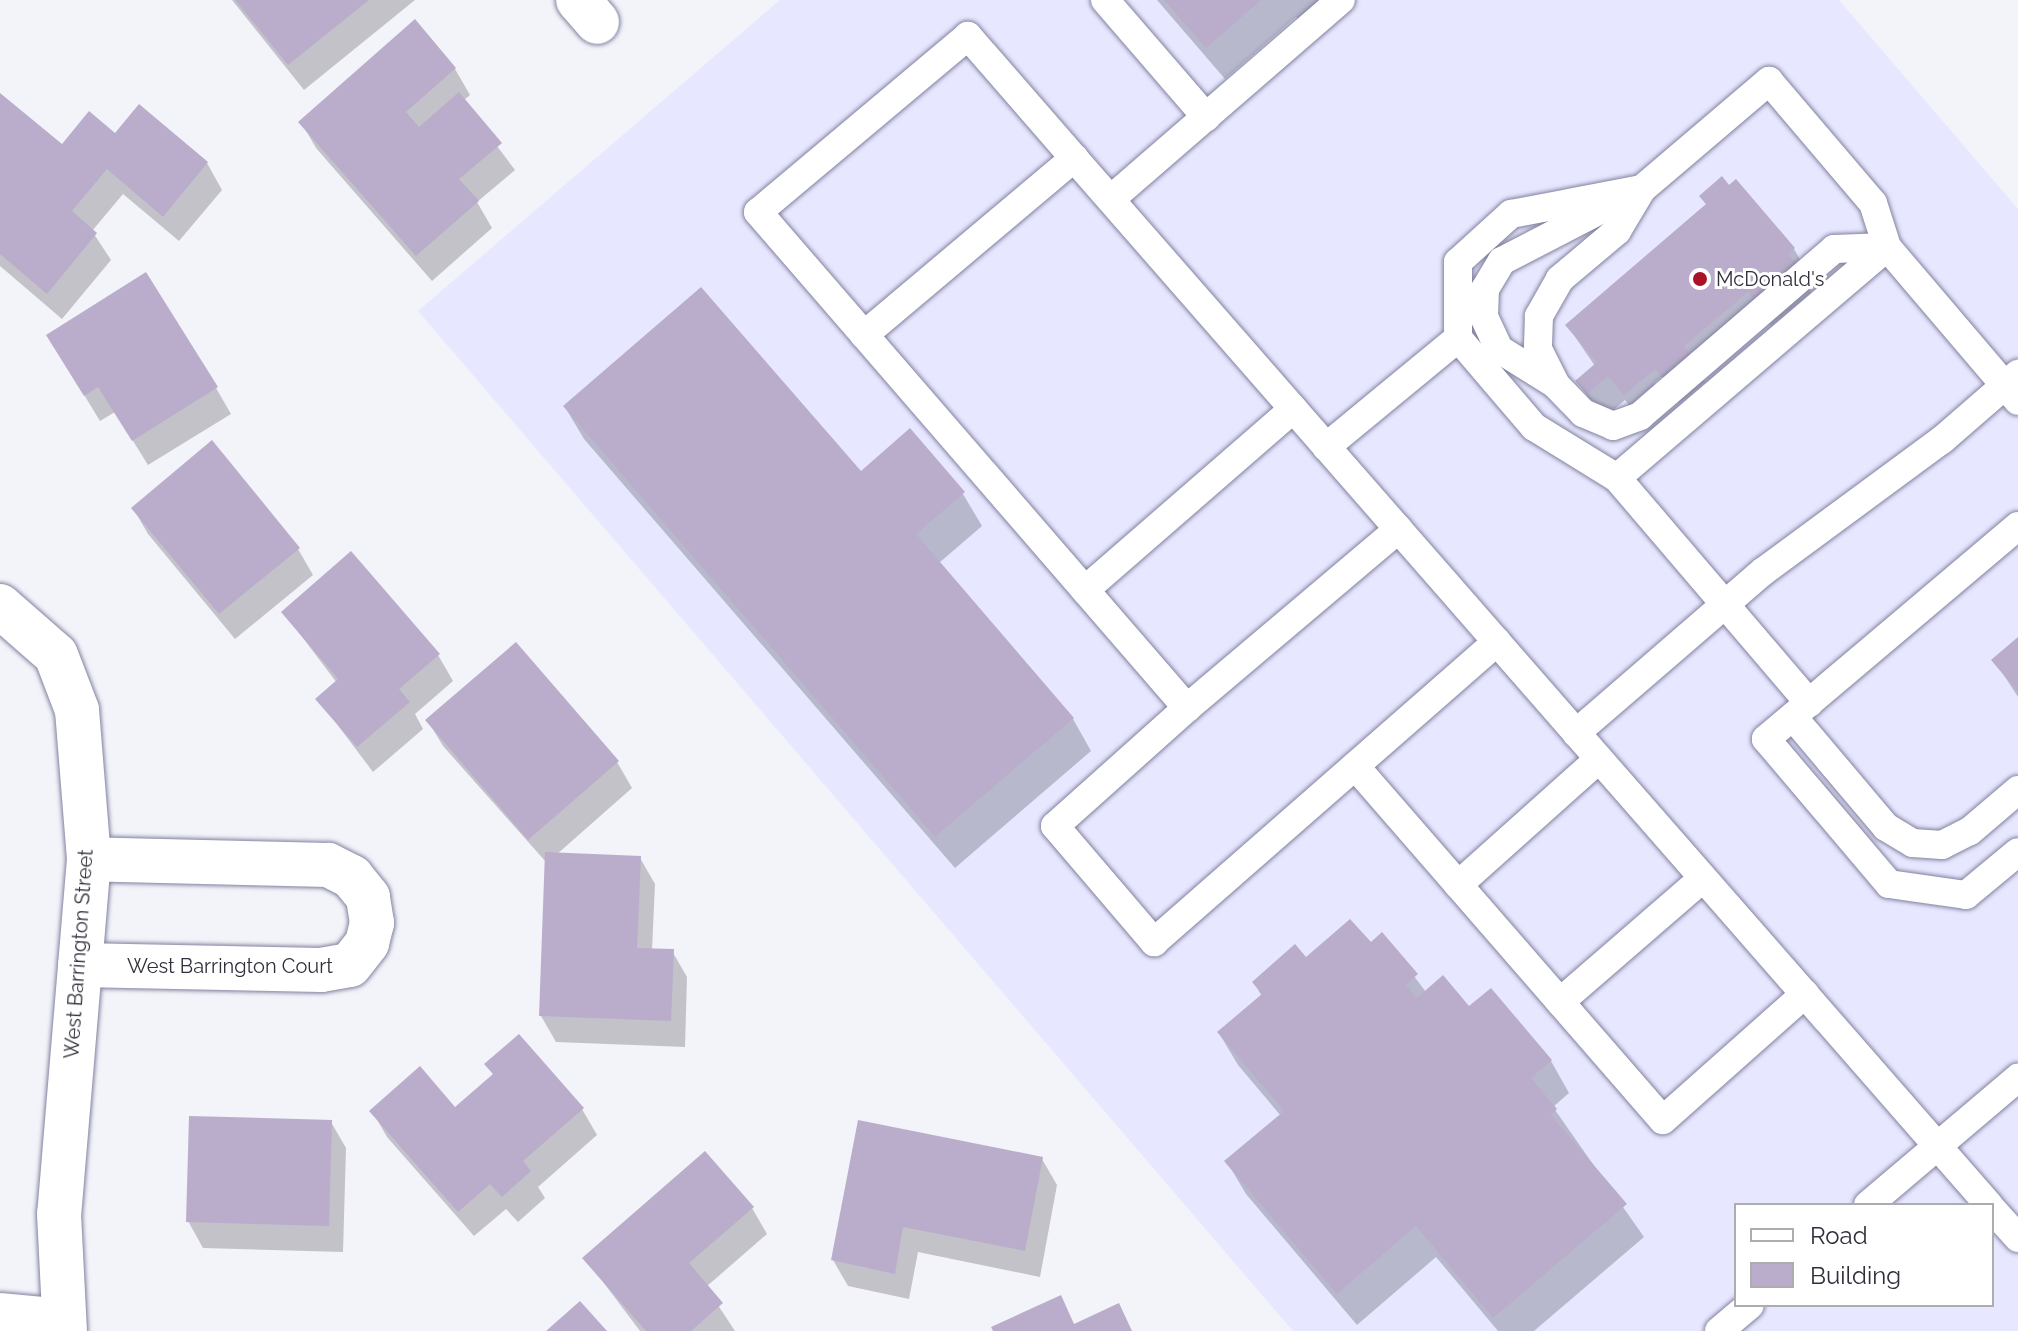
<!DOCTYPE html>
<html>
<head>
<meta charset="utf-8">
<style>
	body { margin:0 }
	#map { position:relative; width:2018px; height:1331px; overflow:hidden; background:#f3f3fa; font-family:Raleway,sans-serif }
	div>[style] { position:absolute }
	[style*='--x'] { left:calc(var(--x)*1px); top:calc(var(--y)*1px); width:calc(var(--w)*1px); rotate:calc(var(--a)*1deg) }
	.built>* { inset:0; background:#e7e7ff }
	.shadow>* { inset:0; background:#0003 }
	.building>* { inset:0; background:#baadcb }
	.roads { filter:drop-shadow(0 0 2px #81829f) drop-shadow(0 0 2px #81829f) }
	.lane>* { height:28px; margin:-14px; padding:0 14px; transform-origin:14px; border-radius:14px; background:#fff }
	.street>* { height:44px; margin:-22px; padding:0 22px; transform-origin:22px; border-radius:22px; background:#fff }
	.dots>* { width:22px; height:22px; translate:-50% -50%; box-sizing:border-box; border:4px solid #fff; border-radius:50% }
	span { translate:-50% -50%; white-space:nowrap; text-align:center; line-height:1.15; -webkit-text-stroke:6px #fff; paint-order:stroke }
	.poi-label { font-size:20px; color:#30303c }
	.left { translate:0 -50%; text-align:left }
	.street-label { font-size:20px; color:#30303c }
	.legend { position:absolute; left:1734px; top:1203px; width:260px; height:104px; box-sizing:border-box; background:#fff; border:2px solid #acacb1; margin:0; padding:10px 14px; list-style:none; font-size:24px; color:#30303c }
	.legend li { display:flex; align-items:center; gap:16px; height:40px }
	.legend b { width:40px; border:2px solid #acacb1 }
</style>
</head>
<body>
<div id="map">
	<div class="built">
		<i style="clip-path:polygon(evenodd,780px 0,1839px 0,2018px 209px,2018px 1331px,1293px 1331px,418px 311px,780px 0,1736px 1205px,1992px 1205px,1992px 1305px,1736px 1305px,1736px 1205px)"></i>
	</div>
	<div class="shadow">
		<i style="clip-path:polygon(232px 0,415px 0,304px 90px)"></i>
		<i style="clip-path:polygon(1157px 0,1332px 0,1303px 25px,1296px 17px,1225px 79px)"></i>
		<i style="clip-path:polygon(414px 22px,455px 69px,470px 95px,463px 101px,515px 170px,477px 202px,492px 228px,432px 281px,316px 148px,301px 122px)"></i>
		<i style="clip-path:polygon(0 95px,62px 147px,115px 135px,207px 163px,222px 190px,179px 241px,123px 194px,92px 231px,111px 260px,62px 319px,0 266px)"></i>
		<i style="clip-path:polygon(evenodd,1736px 182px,1794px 249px,1809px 275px,1804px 280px,1811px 293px,1771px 326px,1764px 317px,1699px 372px,1705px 382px,1679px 403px,1671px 393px,1640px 419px,1625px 400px,1603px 419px,1577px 381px,1595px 366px,1567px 325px,1707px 206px,1701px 196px,1736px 182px,1692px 352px,1692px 357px,1657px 386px,1654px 383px,1692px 352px)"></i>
		<i style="clip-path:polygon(64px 362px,216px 388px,231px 414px,148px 465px,115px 412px,100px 421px)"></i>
		<i style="clip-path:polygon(565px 407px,963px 494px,982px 526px,939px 563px,1073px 719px,1091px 751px,955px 868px,584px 439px)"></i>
		<i style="clip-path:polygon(133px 508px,298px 549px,313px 575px,235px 639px,148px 534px)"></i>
		<i style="clip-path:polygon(284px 613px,438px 655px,453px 681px,415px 714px,423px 729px,373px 772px,318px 699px,337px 683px)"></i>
		<i style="clip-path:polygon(2018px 640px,2018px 697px,1994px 660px)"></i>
		<i style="clip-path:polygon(428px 721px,617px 762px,632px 788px,556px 855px,640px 858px,655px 884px,652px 950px,672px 951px,687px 977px,685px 1047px,556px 1042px,541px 1016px,546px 862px,443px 746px)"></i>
		<i style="clip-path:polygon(1382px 934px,1426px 992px,1469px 1009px,1551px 1061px,1569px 1093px,1553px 1107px,1644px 1237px,1534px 1331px,1498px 1331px,1436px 1257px,1357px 1325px,1246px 1194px,1227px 1162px,1281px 1116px,1238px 1065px,1219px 1033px,1262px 997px,1254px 982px,1305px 960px,1370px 945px)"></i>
		<i style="clip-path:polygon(487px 1064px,582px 1109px,597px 1135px,538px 1187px,545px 1198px,518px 1222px,506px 1209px,474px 1236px,387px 1137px,372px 1111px,455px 1109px,494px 1076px)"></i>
		<i style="clip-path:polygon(331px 1122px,346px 1148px,343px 1252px,203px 1248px,188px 1221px)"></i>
		<i style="clip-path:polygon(1042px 1159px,1057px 1185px,1040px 1277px,918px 1252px,909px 1299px,848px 1286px,833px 1260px)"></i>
		<i style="clip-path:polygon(752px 1208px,767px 1234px,706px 1287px,735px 1331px,640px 1331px,585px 1258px)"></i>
	</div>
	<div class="building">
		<i style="clip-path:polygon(235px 0,369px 0,288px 65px)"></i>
		<i style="clip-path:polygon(1164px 0,1261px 0,1206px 48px)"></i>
		<i style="clip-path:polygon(415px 19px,456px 68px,406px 112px,419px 127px,459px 92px,502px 143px,459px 179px,479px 201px,416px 256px,298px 122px)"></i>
		<i style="clip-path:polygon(0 93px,62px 144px,89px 111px,115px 133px,139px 104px,208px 162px,163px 217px,107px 169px,72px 211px,97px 233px,47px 294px,0 254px)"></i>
		<i style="clip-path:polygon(1722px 176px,1729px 185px,1736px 179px,1795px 248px,1788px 254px,1798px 266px,1755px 301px,1748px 292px,1684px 346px,1691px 355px,1663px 378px,1655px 369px,1624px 395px,1608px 376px,1587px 394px,1575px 381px,1597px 362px,1565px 325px,1706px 204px,1699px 196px)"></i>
		<i style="clip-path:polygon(146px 272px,218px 387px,132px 441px,98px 387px,84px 396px,46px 335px)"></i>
		<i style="clip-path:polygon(701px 287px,861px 471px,910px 428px,965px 492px,916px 534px,1074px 718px,935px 837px,563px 406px)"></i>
		<i style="clip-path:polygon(212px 440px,300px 548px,219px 614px,131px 508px)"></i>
		<i style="clip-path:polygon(351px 551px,440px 654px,399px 689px,410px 702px,357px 747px,315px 699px,338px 679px,281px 612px)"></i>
		<i style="clip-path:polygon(2018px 637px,2018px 692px,1991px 660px)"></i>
		<i style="clip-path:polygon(516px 642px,619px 761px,528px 840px,425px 720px)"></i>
		<i style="clip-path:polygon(545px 852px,641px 856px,637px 948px,674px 949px,671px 1021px,539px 1016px)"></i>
		<i style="clip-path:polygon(1350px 919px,1371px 942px,1382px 932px,1418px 974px,1406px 985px,1417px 998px,1443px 975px,1469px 1006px,1491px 988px,1552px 1060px,1531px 1078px,1557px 1109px,1551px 1115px,1627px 1204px,1493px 1318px,1416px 1226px,1337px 1294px,1224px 1161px,1284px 1111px,1217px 1032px,1262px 994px,1252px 982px,1295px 944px,1306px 957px)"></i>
		<i style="clip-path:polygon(519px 1034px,584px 1108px,523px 1161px,531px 1171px,502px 1197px,490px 1184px,458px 1212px,369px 1111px,420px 1066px,455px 1107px,493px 1074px,484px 1064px)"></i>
		<i style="clip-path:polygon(189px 1116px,332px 1120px,329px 1226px,186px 1222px)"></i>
		<i style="clip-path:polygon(858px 1120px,1043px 1157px,1025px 1251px,903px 1227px,895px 1274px,831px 1260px)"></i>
		<i style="clip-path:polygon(705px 1151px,754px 1207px,689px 1263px,723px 1303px,691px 1331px,646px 1331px,582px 1258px)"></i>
		<i style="clip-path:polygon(1061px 1295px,1074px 1324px,1119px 1303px,1132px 1331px,993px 1331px,991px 1327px)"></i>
		<i style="clip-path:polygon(580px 1301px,607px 1331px,546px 1331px)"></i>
	</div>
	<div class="roads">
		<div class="lane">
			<i style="--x:1105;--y:0;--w:155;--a:49.2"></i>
			<i style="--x:1074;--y:158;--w:1390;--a:48.85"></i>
			<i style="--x:1642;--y:189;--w:49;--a:120.8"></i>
			<i style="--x:1617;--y:231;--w:75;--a:139.9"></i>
			<i style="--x:1560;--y:279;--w:43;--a:119.6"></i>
			<i style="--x:1539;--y:316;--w:33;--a:92"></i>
			<i style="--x:1538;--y:349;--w:40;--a:63.4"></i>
			<i style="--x:1556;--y:385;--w:39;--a:46"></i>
			<i style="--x:1583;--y:413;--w:33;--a:23"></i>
			<i style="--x:1613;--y:426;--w:29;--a:-20"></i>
			<i style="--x:1640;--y:416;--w:256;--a:-40.7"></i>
			<i style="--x:1834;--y:249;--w:53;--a:-2.2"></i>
			<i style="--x:1111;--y:199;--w:304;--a:-40.9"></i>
			<i style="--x:1887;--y:247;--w:355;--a:139.5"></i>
			<i style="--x:1617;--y:478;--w:97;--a:-148.4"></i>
			<i style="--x:1534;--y:427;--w:117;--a:-130.5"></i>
			<i style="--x:1458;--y:338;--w:76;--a:-90"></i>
			<i style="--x:1458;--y:262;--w:72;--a:-42.2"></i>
			<i style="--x:1511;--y:214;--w:133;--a:-10.8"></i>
			<i style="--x:1642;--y:189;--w:167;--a:-40.4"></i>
			<i style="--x:1769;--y:81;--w:160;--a:49.6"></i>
			<i style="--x:1873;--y:203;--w:46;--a:72.3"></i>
			<i style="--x:1887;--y:247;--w:202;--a:49.6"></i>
			<i style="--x:864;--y:335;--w:275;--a:-40.1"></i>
			<i style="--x:1074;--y:158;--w:162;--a:-131"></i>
			<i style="--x:968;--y:36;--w:274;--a:140"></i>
			<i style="--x:758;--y:212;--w:656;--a:49.14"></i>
			<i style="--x:1187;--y:708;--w:277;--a:-40.2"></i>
			<i style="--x:1555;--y:384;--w:66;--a:-148"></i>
			<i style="--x:1499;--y:349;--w:35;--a:-115"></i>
			<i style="--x:1484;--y:317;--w:28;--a:-88"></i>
			<i style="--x:1485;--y:289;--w:33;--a:-59"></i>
			<i style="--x:1502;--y:261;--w:128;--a:-27.4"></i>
			<i style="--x:1326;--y:447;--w:171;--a:-39.5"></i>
			<i style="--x:1617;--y:478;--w:296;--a:49.5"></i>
			<i style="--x:2018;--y:526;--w:330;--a:139.8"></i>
			<i style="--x:1766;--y:739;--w:190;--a:49.7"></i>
			<i style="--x:1889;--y:884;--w:78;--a:8.1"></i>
			<i style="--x:1966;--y:895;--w:67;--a:-39.6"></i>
			<i style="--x:1085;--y:590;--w:276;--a:-41"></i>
			<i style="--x:1187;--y:708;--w:177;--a:138.2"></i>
			<i style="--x:1055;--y:826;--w:153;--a:49.5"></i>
			<i style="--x:1154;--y:942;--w:456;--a:-41.2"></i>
			<i style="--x:1793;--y:717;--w:144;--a:49.8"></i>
			<i style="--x:1886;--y:827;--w:31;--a:31"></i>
			<i style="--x:1913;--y:843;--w:29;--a:4"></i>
			<i style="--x:1942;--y:845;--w:31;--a:-27"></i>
			<i style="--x:1970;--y:831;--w:63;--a:-40.5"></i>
			<i style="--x:1576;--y:733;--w:248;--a:-40.8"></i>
			<i style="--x:1764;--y:571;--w:221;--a:-36.4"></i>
			<i style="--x:1942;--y:440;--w:101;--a:-41"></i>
			<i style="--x:1355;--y:766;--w:469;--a:49"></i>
			<i style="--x:1663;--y:1120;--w:190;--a:-41.6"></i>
			<i style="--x:1458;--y:885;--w:189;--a:-41.8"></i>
			<i style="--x:1560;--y:1002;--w:189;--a:-40.9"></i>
			<i style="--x:1868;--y:1205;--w:197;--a:-40.3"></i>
			<i style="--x:1992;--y:1209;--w:39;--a:48"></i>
			<i style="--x:1719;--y:1331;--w:40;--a:-40"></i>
		</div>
		<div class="street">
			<i style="--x:578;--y:0;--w:29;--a:49"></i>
			<i style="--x:0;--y:606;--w:74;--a:41.2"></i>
			<i style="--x:56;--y:655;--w:59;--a:69.1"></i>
			<i style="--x:77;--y:710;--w:149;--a:85.4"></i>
			<i style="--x:89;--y:859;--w:356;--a:94.8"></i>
			<i style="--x:59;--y:1214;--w:117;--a:87.1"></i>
			<i style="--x:80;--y:965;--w:241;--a:1.2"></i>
			<i style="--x:321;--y:970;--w:29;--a:-10"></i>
			<i style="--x:350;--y:965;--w:28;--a:-52"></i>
			<i style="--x:367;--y:943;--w:21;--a:-76"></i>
			<i style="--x:372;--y:923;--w:26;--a:-99"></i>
			<i style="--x:368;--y:897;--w:26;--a:-129"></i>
			<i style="--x:352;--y:877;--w:27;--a:-153"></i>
			<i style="--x:328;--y:865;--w:239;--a:-178.6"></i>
			<i style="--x:0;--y:1315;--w:63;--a:5.4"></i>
		</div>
	</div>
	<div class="dots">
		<i style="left:1700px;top:279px;background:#a91328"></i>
	</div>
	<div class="poi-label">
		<span class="left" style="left:1716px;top:279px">McDonald's</span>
	</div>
	<div class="street-label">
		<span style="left:79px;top:954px;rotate:-86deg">West Barrington Street</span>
		<span style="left:230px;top:966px">West Barrington Court</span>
	</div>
	<ul class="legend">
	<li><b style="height:10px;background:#fff"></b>Road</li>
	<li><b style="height:22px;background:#baadcb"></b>Building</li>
	</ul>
</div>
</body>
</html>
